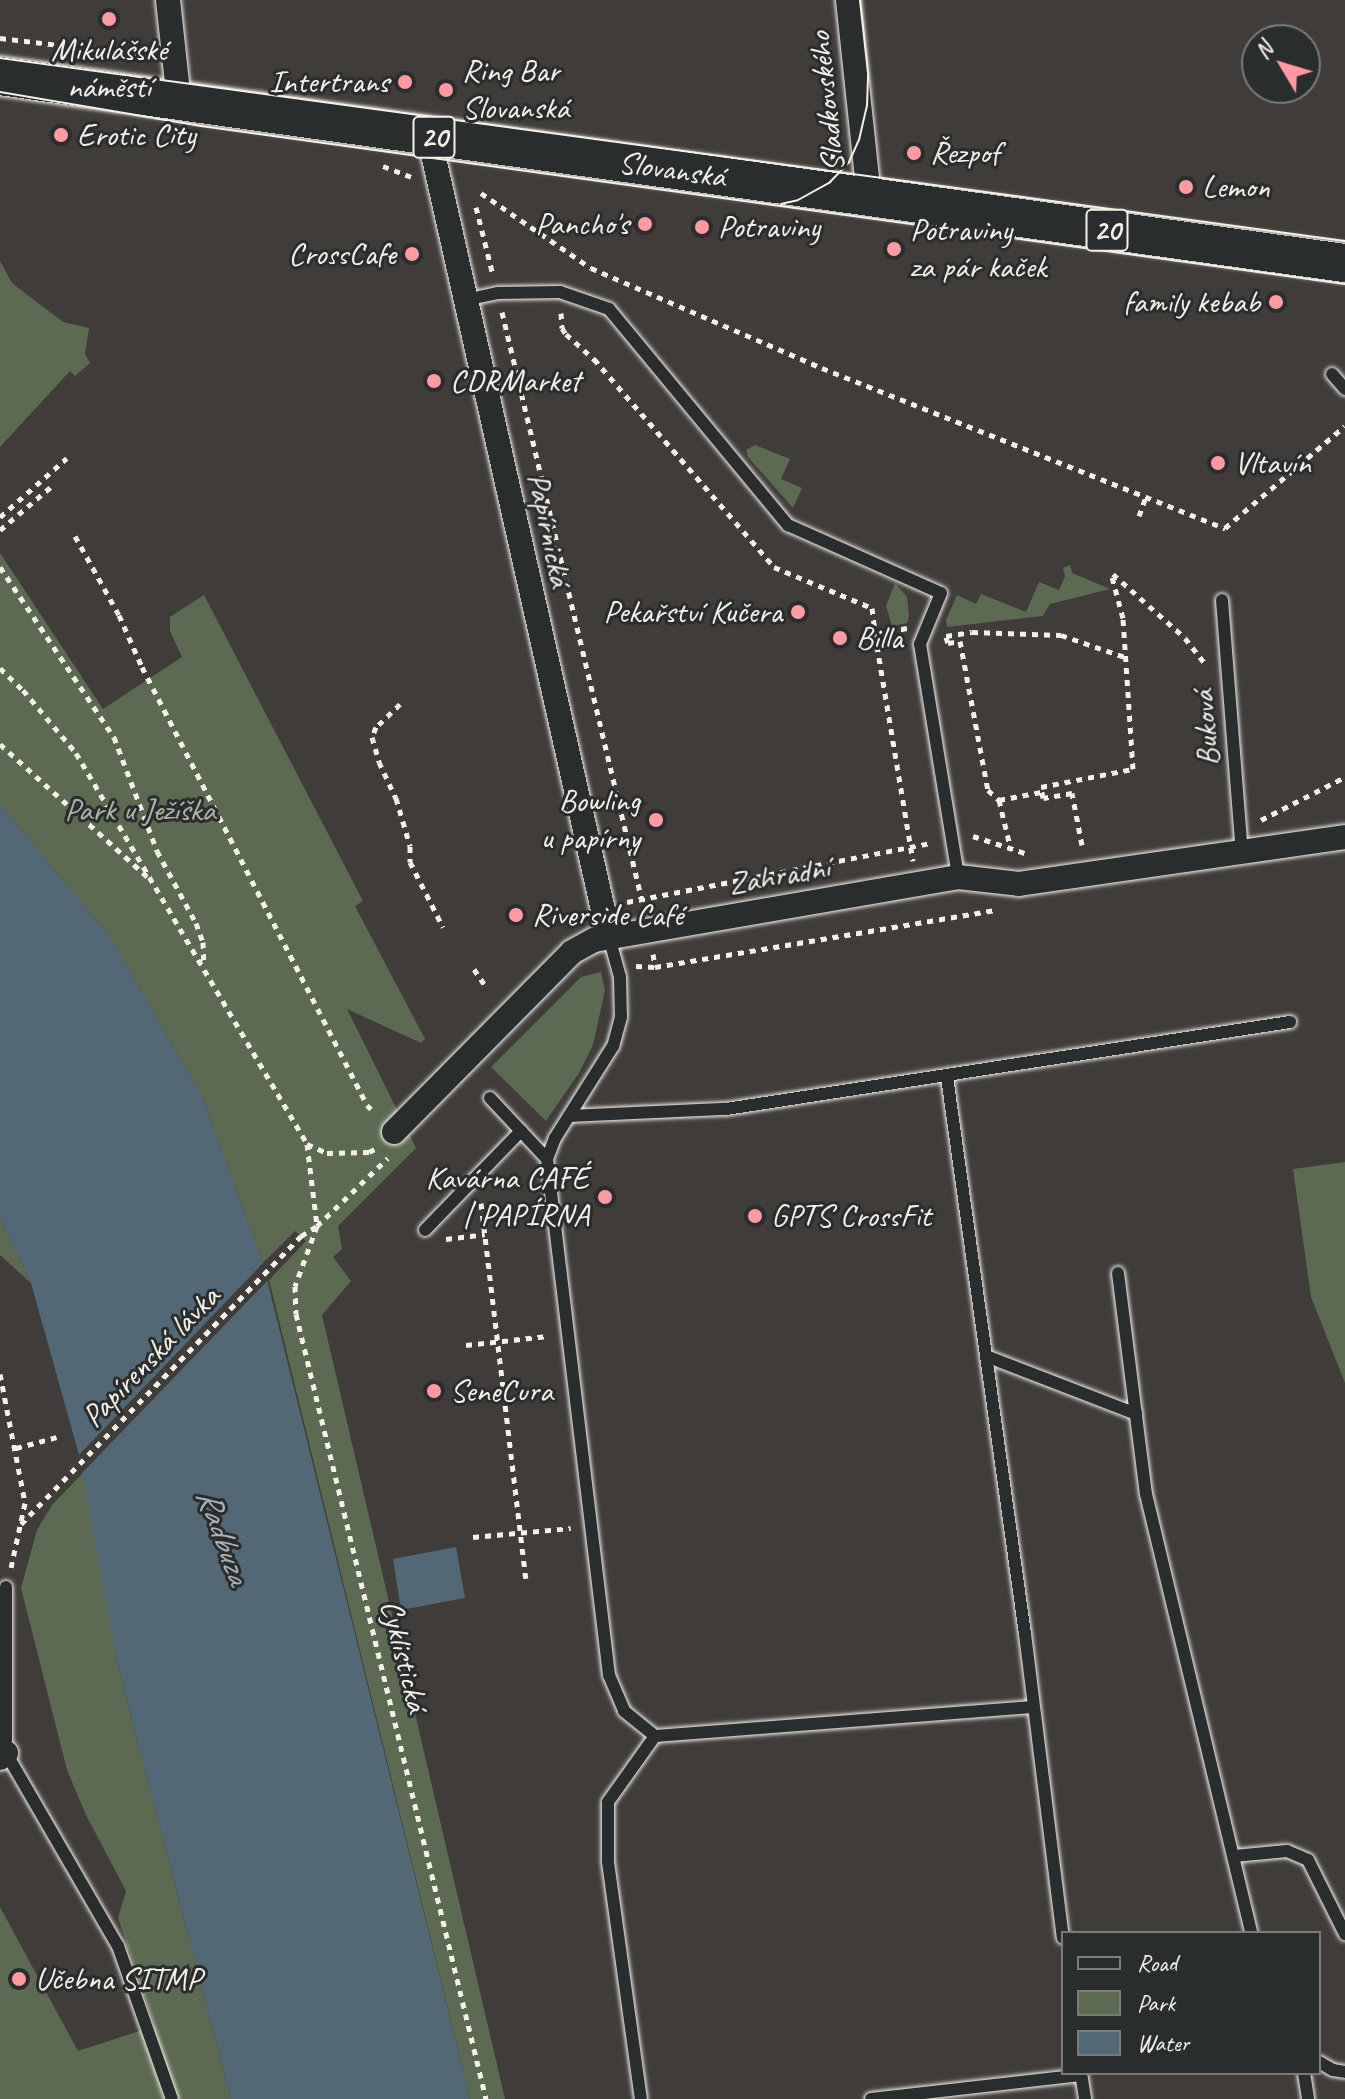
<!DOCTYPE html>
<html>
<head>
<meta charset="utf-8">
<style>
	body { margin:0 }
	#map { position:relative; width:1345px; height:2099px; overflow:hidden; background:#3f3c3a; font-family:Caveat,sans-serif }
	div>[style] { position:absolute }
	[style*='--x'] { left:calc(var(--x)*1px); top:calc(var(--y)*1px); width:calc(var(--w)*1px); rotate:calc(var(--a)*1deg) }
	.green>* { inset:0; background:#5d6a52 }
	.water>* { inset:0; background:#536877 }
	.pier>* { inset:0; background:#3f3c3a }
	.path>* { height:5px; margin-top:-2.5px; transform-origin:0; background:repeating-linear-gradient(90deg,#f4f1e8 0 6px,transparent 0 12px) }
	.roads { filter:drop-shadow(0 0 2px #f4f1e8) drop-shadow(0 0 2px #f4f1e8) }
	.service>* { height:12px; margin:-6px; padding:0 6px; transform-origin:6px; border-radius:6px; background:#2a2d2e }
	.minor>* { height:24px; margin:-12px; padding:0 12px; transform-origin:12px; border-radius:12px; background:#2a2d2e }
	.primary>* { height:38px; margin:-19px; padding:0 19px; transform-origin:19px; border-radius:19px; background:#2a2d2e }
	.tram>* { height:2px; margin:-1px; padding:0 1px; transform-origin:1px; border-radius:1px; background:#f4f1e8 }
	.dots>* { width:22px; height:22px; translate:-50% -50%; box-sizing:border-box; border:4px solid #2a2d2e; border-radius:50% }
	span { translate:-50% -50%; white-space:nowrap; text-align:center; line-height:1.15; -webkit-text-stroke:6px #2a2d2e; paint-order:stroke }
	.shield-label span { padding:2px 6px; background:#2a2d2e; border:2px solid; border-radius:6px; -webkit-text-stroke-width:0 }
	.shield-label { font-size:30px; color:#f4f1e8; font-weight:700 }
	.poi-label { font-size:32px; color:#f4f1e8 }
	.left { translate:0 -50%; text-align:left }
	.right { translate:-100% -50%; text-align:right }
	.street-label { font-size:32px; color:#f4f1e8 }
	.park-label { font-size:32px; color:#b0b4a4 }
	.water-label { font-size:34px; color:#acb3b5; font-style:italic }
	.legend { position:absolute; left:1061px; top:1931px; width:260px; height:144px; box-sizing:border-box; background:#2a2d2e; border:2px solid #7b7b78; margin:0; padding:10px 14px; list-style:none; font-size:24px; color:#f4f1e8 }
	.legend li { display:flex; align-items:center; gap:16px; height:40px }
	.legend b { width:40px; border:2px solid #7b7b78 }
	.north { position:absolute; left:1241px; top:24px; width:80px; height:80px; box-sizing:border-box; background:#2a2d2e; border:2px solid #7b7b78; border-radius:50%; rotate:308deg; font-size:22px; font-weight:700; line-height:32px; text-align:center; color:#f4f1e8 }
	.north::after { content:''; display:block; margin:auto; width:28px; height:36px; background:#ff9aa2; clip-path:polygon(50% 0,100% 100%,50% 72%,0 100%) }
</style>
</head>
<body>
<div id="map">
	<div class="green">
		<i style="clip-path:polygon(0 261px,12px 283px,63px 322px,89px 328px,85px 354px,90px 363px,75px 376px,70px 371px,0 447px)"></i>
		<i style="clip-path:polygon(755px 445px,790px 459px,781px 479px,802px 488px,793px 508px,748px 457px,746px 450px)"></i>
		<i style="clip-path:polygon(0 553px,103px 709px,182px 657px,170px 631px,170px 617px,204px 595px,363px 901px,355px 906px,425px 1039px,421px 1043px,347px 1009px,416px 1148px,338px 1226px,342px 1249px,333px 1257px,351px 1281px,322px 1315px,505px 2099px,470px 2099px,269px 1280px,306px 1241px,295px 1231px,263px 1263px,202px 1096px,110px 937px,0 804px)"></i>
		<i style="clip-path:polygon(1070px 565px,1072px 573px,1110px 589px,1050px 604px,1043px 616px,947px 627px,946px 620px,957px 595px,976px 604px,981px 594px,1026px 612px,1039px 582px,1059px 590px,1065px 576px,1063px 568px)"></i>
		<i style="clip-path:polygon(895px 583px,907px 597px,909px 616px,907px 623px,892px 626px,886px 606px)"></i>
		<i style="clip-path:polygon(601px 972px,605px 990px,593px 1045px,579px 1073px,546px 1121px,491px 1067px,581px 977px)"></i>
		<i style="clip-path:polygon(1345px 1162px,1345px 1383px,1311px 1297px,1293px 1169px)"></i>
		<i style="clip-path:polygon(0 1217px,31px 1283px,0 1255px)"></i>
		<i style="clip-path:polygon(84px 1472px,119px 1670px,231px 2099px,0 2099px,0 1907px,78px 2051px,155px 2026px,118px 1918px,126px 1891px,86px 1815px,67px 1770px,21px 1588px,37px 1530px,52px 1505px)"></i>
	</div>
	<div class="water">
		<i style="clip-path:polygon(0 804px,110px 937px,202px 1096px,263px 1263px,470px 2099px,231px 2099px,119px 1670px,79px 1455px,31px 1283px,0 1217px)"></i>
		<i style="clip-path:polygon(456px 1547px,465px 1598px,401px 1610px,393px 1559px)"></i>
	</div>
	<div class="pier">
		<i style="clip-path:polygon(266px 1260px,272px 1276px,80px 1475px,76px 1458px)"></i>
	</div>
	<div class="path">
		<i style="--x:0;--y:38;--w:151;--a:6.8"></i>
		<i style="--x:830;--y:117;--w:42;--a:85.9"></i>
		<i style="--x:383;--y:166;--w:30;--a:21"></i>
		<i style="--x:481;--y:193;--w:133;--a:34.3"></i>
		<i style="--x:591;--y:268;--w:252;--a:23.4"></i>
		<i style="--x:822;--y:368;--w:434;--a:21.7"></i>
		<i style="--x:1225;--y:528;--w:157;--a:-40.4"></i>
		<i style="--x:476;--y:207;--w:70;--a:76"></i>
		<i style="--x:502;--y:312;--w:610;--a:76.62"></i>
		<i style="--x:561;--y:313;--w:15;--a:86"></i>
		<i style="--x:562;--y:328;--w:7;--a:56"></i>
		<i style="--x:566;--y:334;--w:38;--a:42"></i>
		<i style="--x:594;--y:359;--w:275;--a:49.1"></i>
		<i style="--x:774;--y:567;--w:106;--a:22.7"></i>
		<i style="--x:872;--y:608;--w:26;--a:83"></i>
		<i style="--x:1139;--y:516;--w:20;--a:-70"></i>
		<i style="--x:0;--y:517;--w:89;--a:-41.4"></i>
		<i style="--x:0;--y:530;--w:70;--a:-40.3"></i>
		<i style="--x:75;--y:536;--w:90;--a:60.9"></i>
		<i style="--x:119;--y:615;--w:57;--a:66.1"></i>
		<i style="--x:142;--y:667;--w:492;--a:62.8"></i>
		<i style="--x:367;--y:1105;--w:11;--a:45"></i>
		<i style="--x:0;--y:567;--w:205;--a:56.2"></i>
		<i style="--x:114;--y:737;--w:122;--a:69.3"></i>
		<i style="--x:157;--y:851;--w:82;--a:61.6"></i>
		<i style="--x:196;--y:923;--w:20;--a:70"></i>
		<i style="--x:203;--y:942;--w:23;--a:88"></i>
		<i style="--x:1113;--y:574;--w:96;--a:41.6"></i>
		<i style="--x:1185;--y:638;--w:33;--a:52"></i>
		<i style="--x:907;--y:628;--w:33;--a:169"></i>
		<i style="--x:875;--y:634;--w:230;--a:80.5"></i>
		<i style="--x:946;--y:636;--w:26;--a:-9"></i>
		<i style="--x:972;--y:632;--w:89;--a:1.9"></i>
		<i style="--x:1061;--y:635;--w:68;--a:19"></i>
		<i style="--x:946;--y:637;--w:6;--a:72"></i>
		<i style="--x:948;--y:643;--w:12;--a:-9"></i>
		<i style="--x:960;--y:641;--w:152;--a:79.4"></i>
		<i style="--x:988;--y:790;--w:15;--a:42"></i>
		<i style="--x:999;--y:800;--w:51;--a:76.5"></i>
		<i style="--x:0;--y:668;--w:32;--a:44"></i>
		<i style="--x:23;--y:690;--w:82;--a:49.9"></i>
		<i style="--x:76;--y:753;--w:454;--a:59.4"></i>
		<i style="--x:307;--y:1144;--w:83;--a:83"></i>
		<i style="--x:317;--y:1226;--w:64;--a:110.1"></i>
		<i style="--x:295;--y:1286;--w:28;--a:88"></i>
		<i style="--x:296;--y:1314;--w:808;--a:76.39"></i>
		<i style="--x:400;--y:704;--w:33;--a:136"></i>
		<i style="--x:376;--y:727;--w:11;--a:112"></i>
		<i style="--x:372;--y:737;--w:26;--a:74"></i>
		<i style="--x:379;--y:762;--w:40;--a:65"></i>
		<i style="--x:396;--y:798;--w:50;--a:73.7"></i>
		<i style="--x:410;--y:846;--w:16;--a:90"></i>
		<i style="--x:410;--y:862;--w:73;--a:63.1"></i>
		<i style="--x:0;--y:744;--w:200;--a:42"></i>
		<i style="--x:999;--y:800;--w:43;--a:-10.8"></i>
		<i style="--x:1261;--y:820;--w:94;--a:-27.1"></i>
		<i style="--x:973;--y:836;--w:58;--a:18.1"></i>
		<i style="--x:1082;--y:845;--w:53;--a:-100.9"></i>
		<i style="--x:1072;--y:793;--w:29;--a:170"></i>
		<i style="--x:1043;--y:798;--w:11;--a:-100"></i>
		<i style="--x:1041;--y:787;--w:94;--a:-11.1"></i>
		<i style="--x:1133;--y:769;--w:151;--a:-93.8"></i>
		<i style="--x:1123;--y:618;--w:42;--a:-105"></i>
		<i style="--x:627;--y:902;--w:310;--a:-11"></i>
		<i style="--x:653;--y:954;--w:13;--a:81"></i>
		<i style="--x:655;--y:967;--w:345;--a:-9.5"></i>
		<i style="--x:636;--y:966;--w:19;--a:3"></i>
		<i style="--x:474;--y:969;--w:23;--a:56"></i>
		<i style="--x:307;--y:1144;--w:22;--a:24"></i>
		<i style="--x:327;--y:1153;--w:42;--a:-1.4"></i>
		<i style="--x:369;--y:1152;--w:9;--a:-27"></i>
		<i style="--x:481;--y:1203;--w:378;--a:83.2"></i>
		<i style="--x:446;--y:1239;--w:39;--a:-7"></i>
		<i style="--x:466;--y:1345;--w:82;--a:-6.3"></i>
		<i style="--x:0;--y:1374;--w:131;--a:79"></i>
		<i style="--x:25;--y:1503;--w:66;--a:102.2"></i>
		<i style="--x:16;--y:1448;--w:42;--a:-15"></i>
		<i style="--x:21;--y:1524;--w:402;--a:-45.8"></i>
		<i style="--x:301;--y:1236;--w:19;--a:-32"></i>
		<i style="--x:317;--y:1226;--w:98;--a:-43.8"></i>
		<i style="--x:473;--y:1537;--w:98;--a:-5.2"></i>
	</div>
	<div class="roads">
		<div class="service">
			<i style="--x:465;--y:300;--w:34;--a:-12"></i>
			<i style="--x:498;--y:293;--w:62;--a:-0.9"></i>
			<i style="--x:560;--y:292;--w:52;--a:19.1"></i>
			<i style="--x:609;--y:309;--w:281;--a:50.4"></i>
			<i style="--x:788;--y:525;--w:167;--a:24"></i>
			<i style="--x:941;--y:593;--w:55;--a:112.4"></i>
			<i style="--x:920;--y:644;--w:236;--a:80.7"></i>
			<i style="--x:1332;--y:374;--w:20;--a:49"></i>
			<i style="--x:1222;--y:600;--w:253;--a:85.5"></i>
			<i style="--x:609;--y:937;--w:41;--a:74.6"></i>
			<i style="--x:620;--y:977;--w:40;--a:88.6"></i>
			<i style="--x:621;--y:1017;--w:30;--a:105"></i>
			<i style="--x:613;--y:1046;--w:109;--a:122.2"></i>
			<i style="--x:555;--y:1138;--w:22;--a:111"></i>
			<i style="--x:547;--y:1159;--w:520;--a:83.15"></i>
			<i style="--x:609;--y:1675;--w:39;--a:67"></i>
			<i style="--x:624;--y:1711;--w:40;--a:39"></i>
			<i style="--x:655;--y:1736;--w:81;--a:125.5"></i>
			<i style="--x:608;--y:1802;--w:60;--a:90"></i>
			<i style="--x:608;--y:1862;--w:239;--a:82.1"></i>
			<i style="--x:947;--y:1077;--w:562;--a:82.03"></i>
			<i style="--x:1025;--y:1634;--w:306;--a:82.9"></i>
			<i style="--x:490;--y:1098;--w:83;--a:46.9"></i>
			<i style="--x:569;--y:1116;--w:157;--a:-2.6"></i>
			<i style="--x:726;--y:1109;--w:571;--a:-8.77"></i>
			<i style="--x:425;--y:1230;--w:138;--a:-45.9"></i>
			<i style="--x:1118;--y:1273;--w:223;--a:82.8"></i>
			<i style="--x:1146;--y:1494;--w:451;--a:76.5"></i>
			<i style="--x:986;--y:1356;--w:161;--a:21.1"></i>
			<i style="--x:6;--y:1587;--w:166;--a:90"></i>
			<i style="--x:6;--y:1753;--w:223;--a:59.9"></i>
			<i style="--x:118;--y:1946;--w:162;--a:70.6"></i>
			<i style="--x:655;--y:1736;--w:379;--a:-4.4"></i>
			<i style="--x:1234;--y:1856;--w:53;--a:-5.4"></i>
			<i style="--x:1287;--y:1851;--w:23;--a:23"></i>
			<i style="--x:1308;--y:1860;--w:83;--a:63.4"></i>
			<i style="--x:1319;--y:2062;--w:16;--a:30"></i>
			<i style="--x:1333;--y:2070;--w:12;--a:9"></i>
			<i style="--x:1081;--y:2073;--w:26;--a:81"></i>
			<i style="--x:1304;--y:2073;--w:26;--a:81"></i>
			<i style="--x:871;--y:2099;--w:211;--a:-6.5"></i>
		</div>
		<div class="minor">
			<i style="--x:168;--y:0;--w:103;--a:83.8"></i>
			<i style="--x:848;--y:0;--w:198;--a:83.9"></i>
			<i style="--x:429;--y:136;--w:821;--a:77.33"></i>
			<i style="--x:394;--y:1132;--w:253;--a:-45.3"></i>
			<i style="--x:572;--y:952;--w:25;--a:-29"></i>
			<i style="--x:594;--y:940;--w:369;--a:-9.8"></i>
			<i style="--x:958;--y:877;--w:61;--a:6.5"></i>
			<i style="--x:1019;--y:884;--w:329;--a:-8.2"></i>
			<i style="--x:0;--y:1758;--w:8;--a:-40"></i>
		</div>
		<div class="primary">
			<i style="--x:0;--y:76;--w:1358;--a:7.92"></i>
		</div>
	</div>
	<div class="tram">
		<i style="--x:0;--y:58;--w:1357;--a:7.75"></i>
		<i style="--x:0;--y:92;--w:204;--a:9.6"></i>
		<i style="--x:201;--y:126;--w:1155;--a:7.86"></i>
		<i style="--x:781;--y:204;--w:17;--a:-13"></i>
		<i style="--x:798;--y:200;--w:37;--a:-29"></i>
		<i style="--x:830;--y:182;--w:28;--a:-46"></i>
		<i style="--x:849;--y:162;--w:24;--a:-66"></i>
		<i style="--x:859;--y:140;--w:35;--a:-77"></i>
		<i style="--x:867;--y:106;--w:33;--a:-88"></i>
		<i style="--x:868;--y:73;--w:73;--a:-96.3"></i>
	</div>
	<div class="dots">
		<i style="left:109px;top:19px;background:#ff9aa2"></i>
		<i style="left:405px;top:82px;background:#ff9aa2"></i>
		<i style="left:446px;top:90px;background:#ff9aa2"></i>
		<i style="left:61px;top:135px;background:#ff9aa2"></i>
		<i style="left:914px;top:153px;background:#ff9aa2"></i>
		<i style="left:1186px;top:187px;background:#ff9aa2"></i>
		<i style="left:645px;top:224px;background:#ff9aa2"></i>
		<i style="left:702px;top:227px;background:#ff9aa2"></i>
		<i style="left:894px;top:249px;background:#ff9aa2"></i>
		<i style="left:412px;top:254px;background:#ff9aa2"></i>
		<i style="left:1276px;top:302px;background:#ff9aa2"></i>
		<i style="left:434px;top:381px;background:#ff9aa2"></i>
		<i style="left:1218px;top:463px;background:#ff9aa2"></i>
		<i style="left:798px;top:612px;background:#ff9aa2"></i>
		<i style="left:840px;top:638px;background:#ff9aa2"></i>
		<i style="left:656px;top:820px;background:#ff9aa2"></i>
		<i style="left:516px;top:915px;background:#ff9aa2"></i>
		<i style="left:605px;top:1197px;background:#ff9aa2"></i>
		<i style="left:755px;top:1216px;background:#ff9aa2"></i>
		<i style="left:434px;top:1391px;background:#ff9aa2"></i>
		<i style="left:19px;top:1979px;background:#ff9aa2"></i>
	</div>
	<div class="shield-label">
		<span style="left:434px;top:137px">20</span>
		<span style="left:1107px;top:230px">20</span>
	</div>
	<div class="poi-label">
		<span style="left:109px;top:69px">Mikulášské<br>náměstí</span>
		<span class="left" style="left:462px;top:90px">Ring Bar<br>Slovanská</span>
		<span class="right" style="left:389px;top:82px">Intertrans</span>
		<span class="left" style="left:77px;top:135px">Erotic City</span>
		<span class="left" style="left:930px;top:153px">Řezpof</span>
		<span class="left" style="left:1202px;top:187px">Lemon</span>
		<span class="right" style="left:629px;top:224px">Pancho's</span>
		<span class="left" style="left:718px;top:227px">Potraviny</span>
		<span class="left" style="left:910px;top:249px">Potraviny<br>za pár kaček</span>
		<span class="right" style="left:396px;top:254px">CrossCafe</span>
		<span class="right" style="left:1260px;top:302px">family kebab</span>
		<span class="left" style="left:450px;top:381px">CDRMarket</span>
		<span class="left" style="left:1234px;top:463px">Vltavín</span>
		<span class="right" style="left:782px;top:612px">Pekařství Kučera</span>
		<span class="left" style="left:856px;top:638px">Billa</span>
		<span class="right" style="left:640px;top:820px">Bowling<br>u papírny</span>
		<span class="left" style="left:532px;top:915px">Riverside Café</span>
		<span class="right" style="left:589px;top:1197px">Kavárna CAFÉ<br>| PAPÍRNA</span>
		<span class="left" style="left:771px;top:1216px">GPTS CrossFit</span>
		<span class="left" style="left:450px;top:1391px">SeneCura</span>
		<span class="left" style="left:35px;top:1979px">Učebna SITMP</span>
	</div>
	<div class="street-label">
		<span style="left:827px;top:102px;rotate:-96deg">Sladkovského</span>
		<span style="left:672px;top:170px;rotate:8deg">Slovanská</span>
		<span style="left:549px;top:530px;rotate:78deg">Papírnická</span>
		<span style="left:1206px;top:728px;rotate:-95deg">Buková</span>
		<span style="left:779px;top:876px;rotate:-10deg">Zahradní</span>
		<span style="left:151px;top:1357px;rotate:-46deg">Papírenská lávka</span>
		<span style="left:404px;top:1656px;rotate:76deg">Cyklistická</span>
	</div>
	<div class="park-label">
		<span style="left:140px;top:810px">Park u Ježíška</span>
	</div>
	<div class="water-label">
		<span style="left:224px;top:1536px;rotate:70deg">Radbuza</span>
	</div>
	<ul class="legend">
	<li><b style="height:10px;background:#2a2d2e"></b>Road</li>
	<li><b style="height:22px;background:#5d6a52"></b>Park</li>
	<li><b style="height:22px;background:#536877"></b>Water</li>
	</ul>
	<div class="north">N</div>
</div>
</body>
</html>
